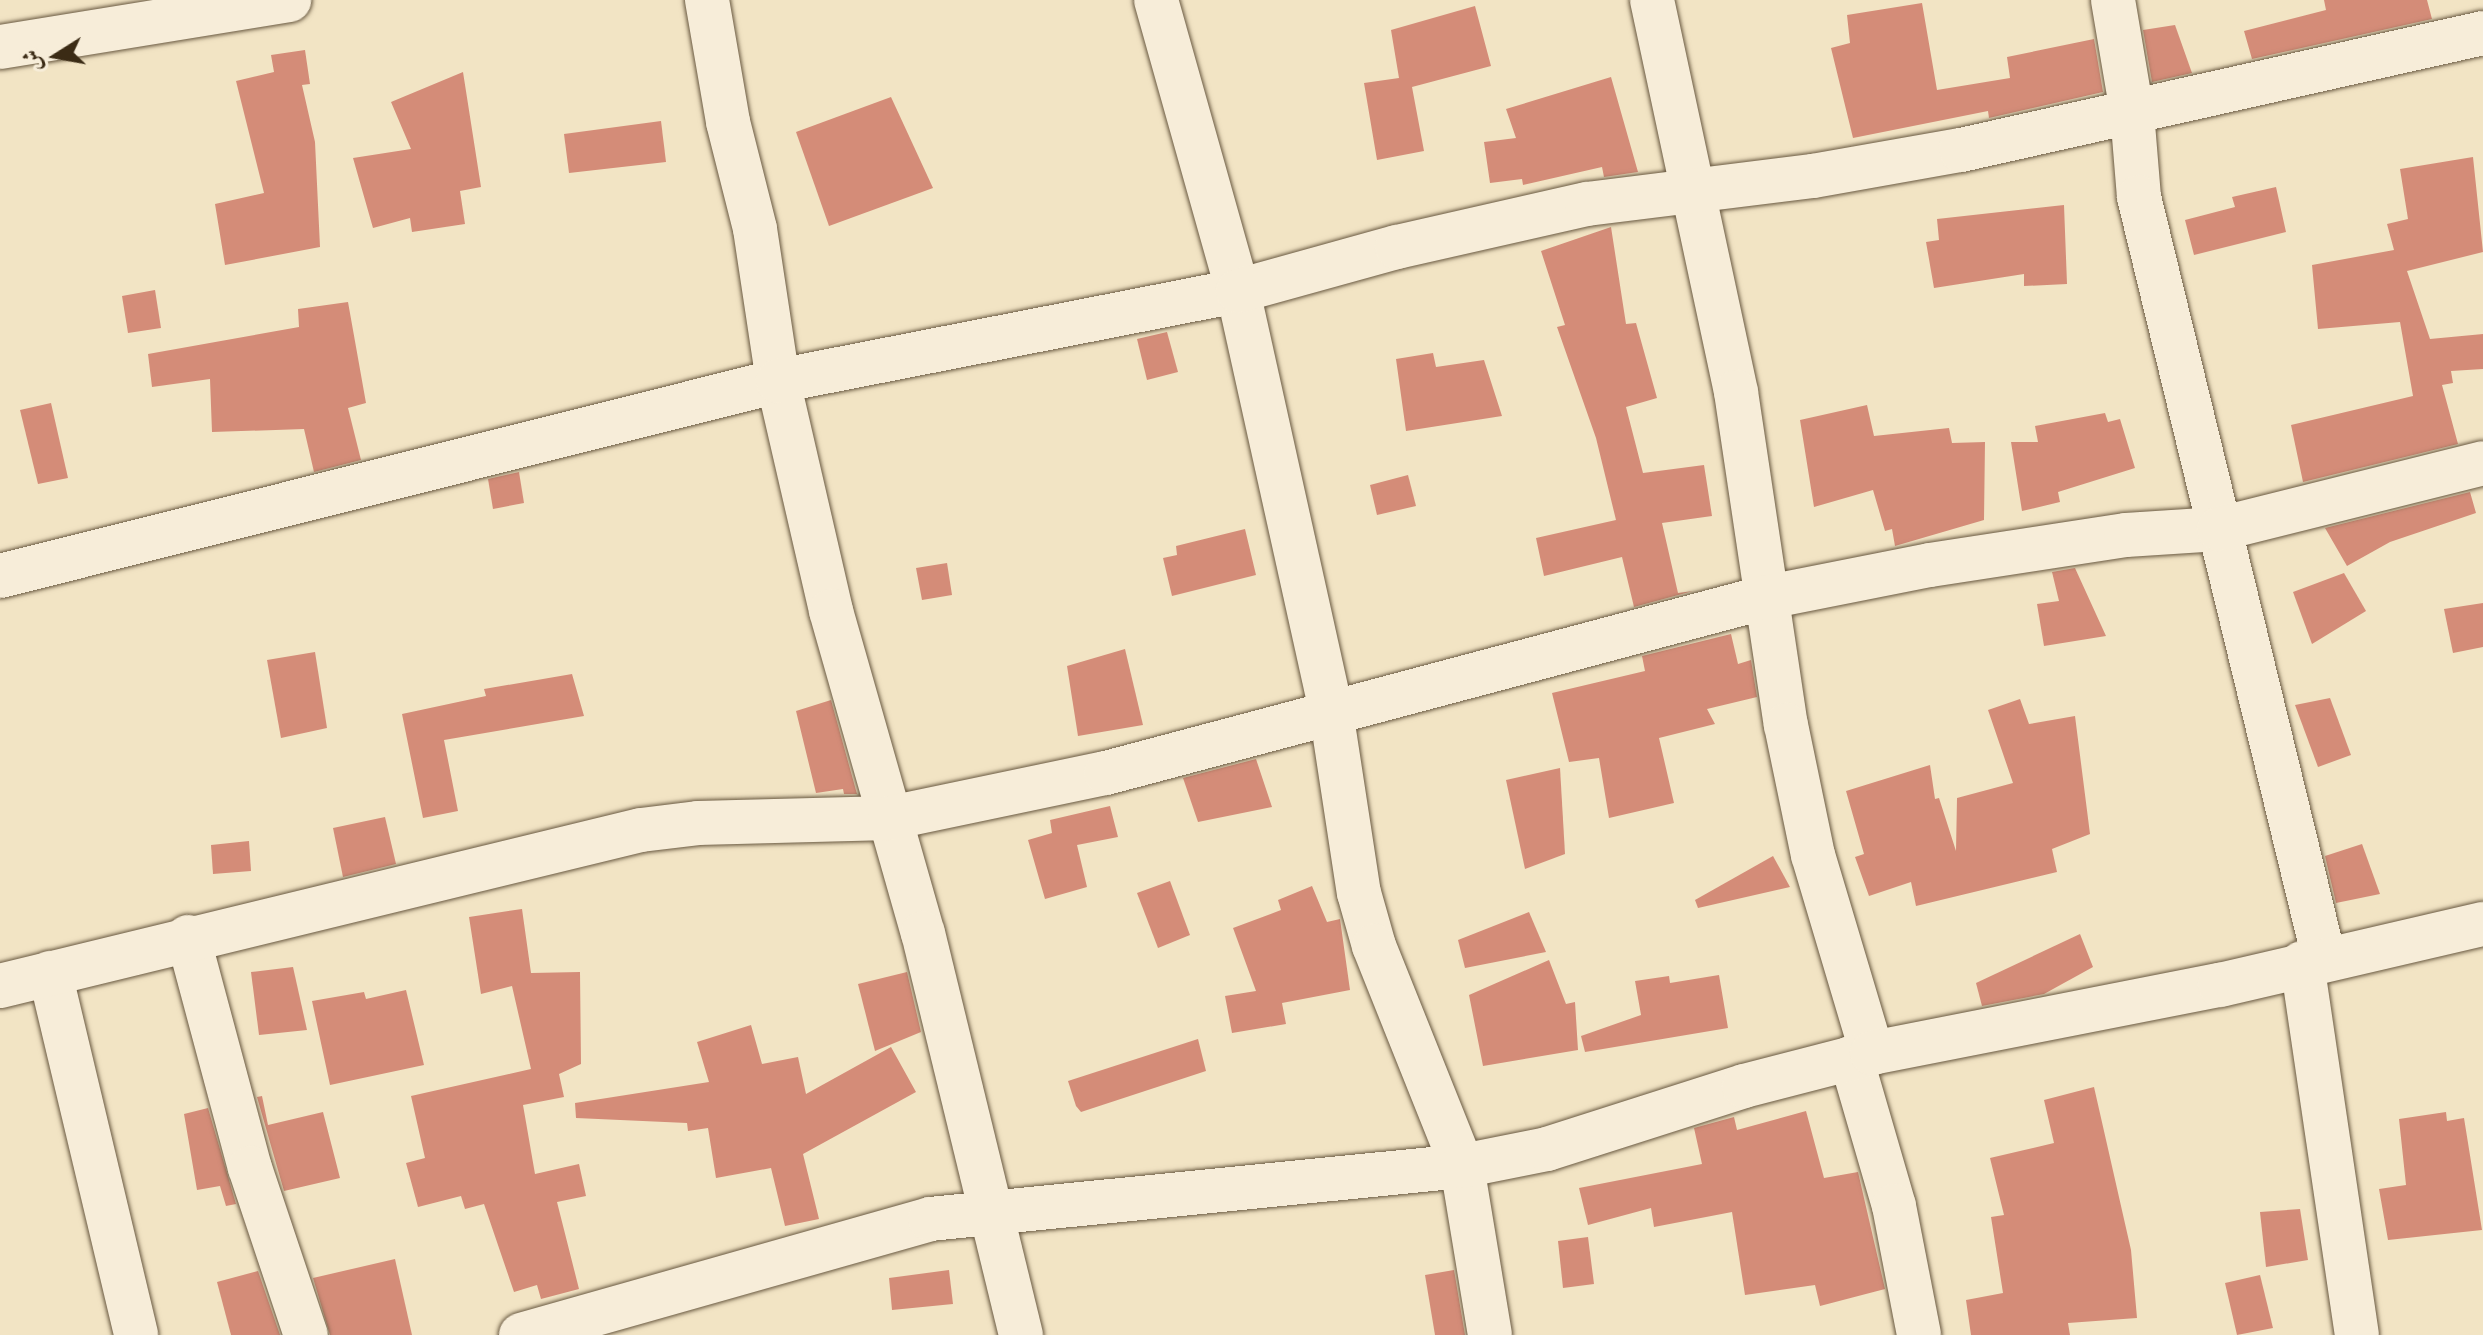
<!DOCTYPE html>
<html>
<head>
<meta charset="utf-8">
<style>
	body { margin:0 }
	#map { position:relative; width:2483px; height:1335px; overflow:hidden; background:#f2e4c4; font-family:"IM FELL Double Pica",Amiri,serif }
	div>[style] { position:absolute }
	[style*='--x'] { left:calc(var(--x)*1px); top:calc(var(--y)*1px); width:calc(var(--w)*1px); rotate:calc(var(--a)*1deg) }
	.building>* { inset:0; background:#d48c78 }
	.roads { filter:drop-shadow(0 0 2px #695941) drop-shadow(0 0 2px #695941) }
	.minor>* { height:44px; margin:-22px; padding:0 22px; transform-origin:22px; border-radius:22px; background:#f7edd9 }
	span { translate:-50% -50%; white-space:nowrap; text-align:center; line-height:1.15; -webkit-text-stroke:6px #f7edd9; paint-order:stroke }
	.north { position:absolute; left:16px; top:16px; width:80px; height:80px; -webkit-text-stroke:6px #f7edd9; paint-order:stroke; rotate:259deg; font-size:22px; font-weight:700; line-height:32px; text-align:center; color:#3b2b15 }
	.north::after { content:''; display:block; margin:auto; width:28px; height:36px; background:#3b2b15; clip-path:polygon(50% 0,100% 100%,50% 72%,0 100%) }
</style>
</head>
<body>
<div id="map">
	<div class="building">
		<i style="clip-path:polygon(2324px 0,2427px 0,2432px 19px,2252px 59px,2244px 31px,2326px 10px)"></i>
		<i style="clip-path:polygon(1922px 3px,1937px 90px,2010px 78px,2007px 57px,2094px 39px,2103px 92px,1989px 118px,1988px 111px,1853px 138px,1831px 48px,1850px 43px,1847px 15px)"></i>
		<i style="clip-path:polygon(1475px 6px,1491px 66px,1412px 87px,1424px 151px,1377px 160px,1364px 83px,1399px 78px,1391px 30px)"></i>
		<i style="clip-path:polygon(2175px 25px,2192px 73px,2152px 82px,2143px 30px)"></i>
		<i style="clip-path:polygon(305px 50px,310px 84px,302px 85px,315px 142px,320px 247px,225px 265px,215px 204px,264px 193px,236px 81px,274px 72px,271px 55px)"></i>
		<i style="clip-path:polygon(463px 72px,481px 187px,460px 191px,465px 224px,412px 232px,410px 218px,373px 228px,353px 158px,411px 149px,391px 102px)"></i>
		<i style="clip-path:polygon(1611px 77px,1638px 172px,1604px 177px,1602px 167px,1523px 185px,1522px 179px,1490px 183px,1484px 142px,1516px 138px,1506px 109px)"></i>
		<i style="clip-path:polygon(891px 97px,933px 188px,829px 226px,796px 132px)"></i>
		<i style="clip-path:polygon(661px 121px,666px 162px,569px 173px,564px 134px)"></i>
		<i style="clip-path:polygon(2473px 157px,2483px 252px,2407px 271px,2430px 339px,2483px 334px,2483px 369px,2451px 371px,2453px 383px,2442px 385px,2458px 444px,2303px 482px,2291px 425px,2413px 396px,2400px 322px,2318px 329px,2312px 265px,2394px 250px,2387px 224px,2408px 219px,2400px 169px)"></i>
		<i style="clip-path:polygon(2276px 187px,2286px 232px,2194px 255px,2185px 220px,2235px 207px,2232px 197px)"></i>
		<i style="clip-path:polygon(2064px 205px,2067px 284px,2024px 286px,2024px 274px,1934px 288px,1926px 242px,1939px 240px,1937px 219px)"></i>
		<i style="clip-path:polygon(1611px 227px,1626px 324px,1636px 323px,1657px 398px,1626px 407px,1643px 473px,1704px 465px,1712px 516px,1662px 523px,1678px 593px,1693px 591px,1634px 607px,1622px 557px,1544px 576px,1536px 538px,1616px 520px,1596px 438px,1557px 327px,1565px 325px,1541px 251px)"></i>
		<i style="clip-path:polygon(155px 290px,161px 328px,128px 333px,122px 296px)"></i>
		<i style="clip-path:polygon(348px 302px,366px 403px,348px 408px,361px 460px,314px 472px,304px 429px,212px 432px,210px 379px,152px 387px,148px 354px,299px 327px,298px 309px)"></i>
		<i style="clip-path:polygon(1167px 332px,1178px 372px,1147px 380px,1137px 339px)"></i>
		<i style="clip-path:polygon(1433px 353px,1436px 367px,1484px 360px,1502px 416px,1406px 431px,1396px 359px)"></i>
		<i style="clip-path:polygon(51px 403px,68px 478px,38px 484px,20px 410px)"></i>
		<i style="clip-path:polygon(1867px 405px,1874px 436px,1949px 428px,1952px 443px,1985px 442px,1984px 520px,1895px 546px,1892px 529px,1885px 531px,1873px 490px,1814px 507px,1800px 420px)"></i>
		<i style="clip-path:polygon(2105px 413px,2108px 422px,2120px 419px,2135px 468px,2058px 492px,2060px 502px,2022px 511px,2011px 442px,2038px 442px,2035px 426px)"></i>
		<i style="clip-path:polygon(519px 472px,524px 503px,493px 509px,488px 479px)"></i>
		<i style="clip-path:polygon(1408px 475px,1416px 506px,1377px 515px,1370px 485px)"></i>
		<i style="clip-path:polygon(2470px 492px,2476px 513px,2390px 542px,2347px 566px,2325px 528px)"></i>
		<i style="clip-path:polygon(1245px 529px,1256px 575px,1172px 596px,1163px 558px,1177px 555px,1176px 546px)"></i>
		<i style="clip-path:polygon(947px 563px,952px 595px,922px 600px,916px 568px)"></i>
		<i style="clip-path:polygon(2075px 568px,2106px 636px,2044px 646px,2037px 604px,2059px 601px,2052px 572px)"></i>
		<i style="clip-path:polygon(2344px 573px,2366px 611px,2312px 644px,2293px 592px)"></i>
		<i style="clip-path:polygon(2483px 603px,2483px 647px,2453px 653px,2444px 609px)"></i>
		<i style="clip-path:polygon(1731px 634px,1738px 664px,1751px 660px,1757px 697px,1707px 709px,1715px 724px,1659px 738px,1674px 803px,1609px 818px,1599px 758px,1569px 762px,1552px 693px,1645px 671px,1642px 656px)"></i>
		<i style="clip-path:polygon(1125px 649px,1143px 725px,1078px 736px,1067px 666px)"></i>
		<i style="clip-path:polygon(315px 652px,327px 728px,281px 738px,267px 660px)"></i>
		<i style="clip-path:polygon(572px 674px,584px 716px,444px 740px,458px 811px,423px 818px,402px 714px,486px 696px,484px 689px)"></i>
		<i style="clip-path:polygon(2330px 698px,2351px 755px,2318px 767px,2295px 705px)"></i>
		<i style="clip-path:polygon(2020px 699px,2029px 724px,2075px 716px,2090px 834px,2052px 849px,2057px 872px,1916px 906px,1911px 882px,1869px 896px,1855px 857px,1864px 854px,1846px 791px,1930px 765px,1935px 799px,1939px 798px,1956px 851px,1957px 798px,2013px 783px,1988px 710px)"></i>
		<i style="clip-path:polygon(831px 700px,857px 794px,844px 794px,843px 789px,816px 793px,796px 711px)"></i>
		<i style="clip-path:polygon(1256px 759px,1272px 807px,1198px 822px,1183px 778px)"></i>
		<i style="clip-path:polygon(1560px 768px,1565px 854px,1525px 869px,1506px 780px)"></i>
		<i style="clip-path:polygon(1110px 806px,1118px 837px,1077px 845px,1087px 887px,1045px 899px,1028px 840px,1052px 833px,1050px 820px)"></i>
		<i style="clip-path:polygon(385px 817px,396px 864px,343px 877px,333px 828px)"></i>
		<i style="clip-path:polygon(249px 841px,251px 871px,213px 874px,211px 845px)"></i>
		<i style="clip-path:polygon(2362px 844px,2380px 894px,2336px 903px,2325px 856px)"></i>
		<i style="clip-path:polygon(1773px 856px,1790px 887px,1698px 908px,1695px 900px)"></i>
		<i style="clip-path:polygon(1170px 881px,1190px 935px,1158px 948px,1137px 893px)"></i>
		<i style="clip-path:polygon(1312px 886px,1327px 922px,1340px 919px,1350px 990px,1282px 1003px,1286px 1024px,1232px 1033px,1225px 996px,1256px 991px,1233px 928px,1281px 910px,1278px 900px)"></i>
		<i style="clip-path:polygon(522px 909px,531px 973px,580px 972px,581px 1064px,559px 1074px,564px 1097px,523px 1105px,535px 1174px,579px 1164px,586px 1196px,557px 1202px,579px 1289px,541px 1299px,537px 1285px,514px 1292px,484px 1204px,465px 1209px,461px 1196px,418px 1207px,406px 1163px,425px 1158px,411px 1096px,531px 1069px,512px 986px,481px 994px,469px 917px)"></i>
		<i style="clip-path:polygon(1529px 912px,1546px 952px,1465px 968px,1458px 940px)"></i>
		<i style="clip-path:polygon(2080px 934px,2093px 967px,2044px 994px,1982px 1006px,1976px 983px)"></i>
		<i style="clip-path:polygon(1549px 960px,1566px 1004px,1575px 1002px,1578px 1050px,1483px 1066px,1469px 995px)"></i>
		<i style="clip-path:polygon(293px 967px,307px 1030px,259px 1035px,251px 972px)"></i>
		<i style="clip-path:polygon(907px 972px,921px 1032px,875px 1051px,858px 984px)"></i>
		<i style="clip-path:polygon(1719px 975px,1728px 1028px,1585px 1052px,1581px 1036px,1641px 1015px,1635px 981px,1669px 976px,1670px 983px)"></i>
		<i style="clip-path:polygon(406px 990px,424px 1065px,330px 1085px,312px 1001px,364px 992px,366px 999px)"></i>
		<i style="clip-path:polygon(751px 1025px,762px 1064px,798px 1057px,806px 1094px,891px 1047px,916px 1092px,803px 1154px,819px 1219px,785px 1226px,771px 1168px,716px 1178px,708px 1128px,688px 1131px,687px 1123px,576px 1118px,575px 1103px,709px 1082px,697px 1042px)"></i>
		<i style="clip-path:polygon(1198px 1039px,1206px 1071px,1081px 1112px,1076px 1106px,1068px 1081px)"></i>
		<i style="clip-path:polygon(2094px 1087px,2131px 1250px,2137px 1318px,2068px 1323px,2070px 1335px,1971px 1335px,1966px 1300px,2003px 1293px,1991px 1217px,2004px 1215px,1990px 1158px,2054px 1143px,2044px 1100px)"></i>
		<i style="clip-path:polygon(262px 1096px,268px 1125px,323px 1112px,340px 1178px,284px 1191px,257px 1097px)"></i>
		<i style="clip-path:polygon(208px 1108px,236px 1204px,226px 1206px,220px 1186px,197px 1190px,184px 1114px)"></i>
		<i style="clip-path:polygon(1806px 1111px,1824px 1178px,1858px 1172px,1885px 1289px,1820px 1306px,1815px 1285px,1745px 1295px,1732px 1212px,1654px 1227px,1651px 1208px,1588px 1225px,1579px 1188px,1702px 1164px,1694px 1128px,1734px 1117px,1737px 1130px)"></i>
		<i style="clip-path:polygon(2446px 1112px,2447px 1121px,2464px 1118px,2482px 1230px,2388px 1240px,2379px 1189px,2406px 1185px,2399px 1119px)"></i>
		<i style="clip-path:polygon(2300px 1209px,2308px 1260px,2266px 1267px,2260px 1212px)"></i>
		<i style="clip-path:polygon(1588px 1237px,1594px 1284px,1563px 1288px,1558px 1241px)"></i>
		<i style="clip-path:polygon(395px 1259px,412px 1335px,330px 1335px,313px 1278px)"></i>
		<i style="clip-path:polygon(949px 1270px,953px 1304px,892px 1310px,889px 1278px)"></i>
		<i style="clip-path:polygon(1454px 1270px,1465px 1335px,1435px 1335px,1425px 1275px)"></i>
		<i style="clip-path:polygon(258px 1271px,280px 1335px,231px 1335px,217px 1282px)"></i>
		<i style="clip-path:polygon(2260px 1275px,2273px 1328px,2237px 1335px,2225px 1283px)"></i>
	</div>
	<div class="roads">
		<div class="minor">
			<i style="--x:707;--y:0;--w:124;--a:80.2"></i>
			<i style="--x:728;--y:122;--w:110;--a:75.8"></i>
			<i style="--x:755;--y:229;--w:154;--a:81.4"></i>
			<i style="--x:778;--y:381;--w:236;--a:77"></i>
			<i style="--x:831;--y:611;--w:335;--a:74.1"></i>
			<i style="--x:923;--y:933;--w:414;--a:76.3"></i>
			<i style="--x:1156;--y:0;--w:302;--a:74.3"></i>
			<i style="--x:1238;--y:291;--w:430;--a:77.5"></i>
			<i style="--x:1331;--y:711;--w:184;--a:81.3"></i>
			<i style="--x:1359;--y:893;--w:55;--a:74.2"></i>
			<i style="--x:1374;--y:946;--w:237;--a:68.2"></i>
			<i style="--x:1462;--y:1166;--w:171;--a:80.6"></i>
			<i style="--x:1652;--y:0;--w:401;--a:77.9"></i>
			<i style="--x:1736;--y:392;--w:337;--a:81.5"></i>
			<i style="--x:1786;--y:725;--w:133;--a:78.3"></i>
			<i style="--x:1813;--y:855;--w:207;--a:73.4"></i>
			<i style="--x:2113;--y:0;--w:114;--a:80.4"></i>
			<i style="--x:2132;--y:112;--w:85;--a:85.3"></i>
			<i style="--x:2139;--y:197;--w:783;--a:76.34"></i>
			<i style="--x:0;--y:47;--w:293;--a:-9.2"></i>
			<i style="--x:0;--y:576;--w:802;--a:-14.07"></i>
			<i style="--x:778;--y:381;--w:469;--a:-11.1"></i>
			<i style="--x:1238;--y:291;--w:165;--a:-15.5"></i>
			<i style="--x:1397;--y:247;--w:195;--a:-12.8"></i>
			<i style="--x:1587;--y:204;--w:228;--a:-7.1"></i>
			<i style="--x:1813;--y:176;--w:150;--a:-10"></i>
			<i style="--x:1961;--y:150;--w:535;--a:-12.63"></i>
			<i style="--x:188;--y:937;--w:239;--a:75"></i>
			<i style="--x:250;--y:1168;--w:176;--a:71.5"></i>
			<i style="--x:2302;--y:963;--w:376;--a:81.6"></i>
			<i style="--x:50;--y:973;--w:372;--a:76.6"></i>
			<i style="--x:0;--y:986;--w:660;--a:-13.68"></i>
			<i style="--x:641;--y:830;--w:57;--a:-7"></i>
			<i style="--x:698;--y:823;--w:192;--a:-1.5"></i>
			<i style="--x:890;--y:818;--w:221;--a:-11.8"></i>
			<i style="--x:1106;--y:773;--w:680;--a:-14.92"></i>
			<i style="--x:1763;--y:598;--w:170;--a:-11.2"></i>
			<i style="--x:1930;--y:565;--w:198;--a:-8.7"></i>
			<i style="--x:2126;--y:535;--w:93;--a:-3.7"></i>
			<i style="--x:2219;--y:529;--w:272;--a:-14"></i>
			<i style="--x:1851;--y:1058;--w:154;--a:73.8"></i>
			<i style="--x:1894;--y:1206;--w:131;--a:79"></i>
			<i style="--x:521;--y:1335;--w:425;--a:-15.8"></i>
			<i style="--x:930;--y:1219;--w:535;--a:-5.69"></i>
			<i style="--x:1462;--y:1166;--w:87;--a:-11.3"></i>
			<i style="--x:1547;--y:1149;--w:207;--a:-17.7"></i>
			<i style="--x:1744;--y:1086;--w:132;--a:-14.5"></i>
			<i style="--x:1872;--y:1053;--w:355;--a:-11.1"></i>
			<i style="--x:2220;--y:985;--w:270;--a:-13.1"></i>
		</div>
	</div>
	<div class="north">ش</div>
</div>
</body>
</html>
